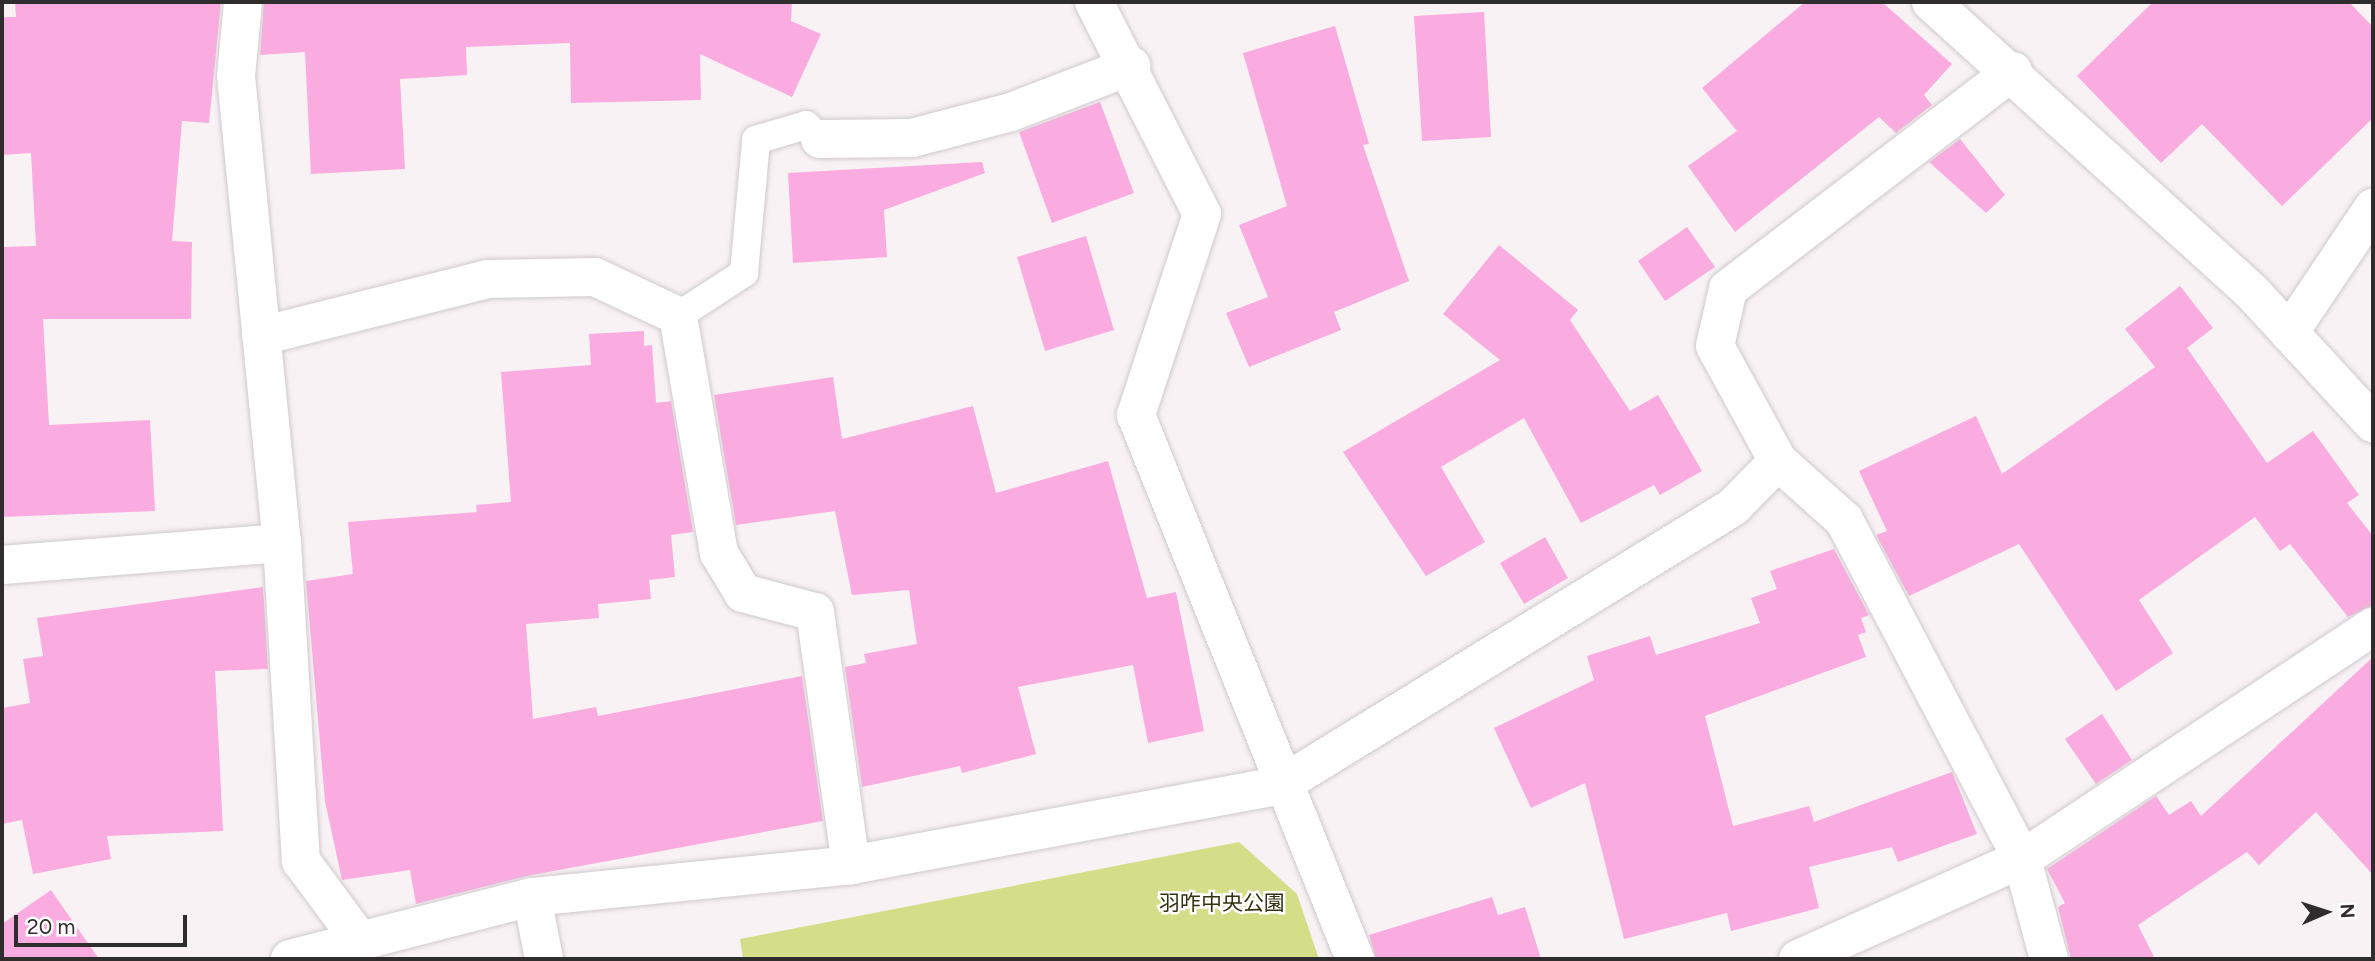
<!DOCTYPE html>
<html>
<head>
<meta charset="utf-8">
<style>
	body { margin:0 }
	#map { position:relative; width:2375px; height:961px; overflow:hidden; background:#f8f2f5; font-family:Figtree,"Noto Sans JP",sans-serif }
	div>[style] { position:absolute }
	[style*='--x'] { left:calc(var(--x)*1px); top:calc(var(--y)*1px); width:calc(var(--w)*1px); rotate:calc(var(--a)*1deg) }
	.green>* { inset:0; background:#d4de89 }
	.building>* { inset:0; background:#faace0 }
	.roads { filter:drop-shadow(0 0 2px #cfc9cd) drop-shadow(0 0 2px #cfc9cd) }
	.lane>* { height:28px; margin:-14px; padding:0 14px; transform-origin:14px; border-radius:14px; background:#fff }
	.street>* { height:38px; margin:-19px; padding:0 19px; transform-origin:19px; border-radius:19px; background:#fff }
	span { translate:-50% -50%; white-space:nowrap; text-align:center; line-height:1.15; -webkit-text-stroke:5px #fff; paint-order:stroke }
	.park-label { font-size:21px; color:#31340f }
	.frame { position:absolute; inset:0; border:4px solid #2e2c2d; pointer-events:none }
	.north { position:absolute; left:2291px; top:877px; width:70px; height:70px; -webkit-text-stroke:5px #fff; paint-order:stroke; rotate:87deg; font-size:19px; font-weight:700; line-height:28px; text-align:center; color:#2e2c2d }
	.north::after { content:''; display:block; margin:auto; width:24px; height:32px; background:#2e2c2d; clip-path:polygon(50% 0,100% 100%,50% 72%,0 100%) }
	.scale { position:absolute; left:14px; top:915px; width:173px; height:32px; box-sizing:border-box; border:4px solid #2e2c2d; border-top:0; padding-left:9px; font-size:21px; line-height:24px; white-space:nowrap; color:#2e2c2d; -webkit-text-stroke:5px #fff; paint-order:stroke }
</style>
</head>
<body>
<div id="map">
	<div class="green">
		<i style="clip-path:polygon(1239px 842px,1297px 894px,1319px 959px,743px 959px,740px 939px)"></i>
	</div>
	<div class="building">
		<i style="clip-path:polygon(15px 2px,221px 2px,209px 123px,182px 121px,172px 241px,192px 242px,191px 319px,43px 319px,49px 425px,150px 420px,155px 511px,2px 517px,2px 247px,36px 246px,31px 153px,2px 155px,2px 17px,16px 17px)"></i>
		<i style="clip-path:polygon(264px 2px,792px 2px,791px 21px,821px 34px,792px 97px,700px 54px,701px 100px,571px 103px,570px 43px,466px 47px,467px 75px,400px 79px,405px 169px,311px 174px,305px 52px,260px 55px)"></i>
		<i style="clip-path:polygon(1805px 2px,1882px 2px,1952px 64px,1924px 95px,1932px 105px,1896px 133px,1879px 117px,1735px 232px,1688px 166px,1737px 131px,1702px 88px)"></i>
		<i style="clip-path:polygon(2153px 2px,2349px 2px,2373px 27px,2373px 118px,2282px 206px,2202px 124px,2161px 163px,2077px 76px)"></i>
		<i style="clip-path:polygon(1484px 12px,1491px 137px,1422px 141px,1414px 16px)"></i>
		<i style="clip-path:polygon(1335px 26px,1369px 144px,1363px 145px,1409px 281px,1334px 312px,1341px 330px,1249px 367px,1226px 313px,1268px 297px,1239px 225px,1287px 206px,1243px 53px)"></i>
		<i style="clip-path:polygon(1100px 102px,1134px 193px,1052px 223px,1019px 132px)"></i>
		<i style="clip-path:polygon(1960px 139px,2005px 195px,1986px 213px,1929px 162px)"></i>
		<i style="clip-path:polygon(982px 162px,985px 173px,884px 210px,887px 257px,793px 263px,788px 173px)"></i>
		<i style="clip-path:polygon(1687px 227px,1715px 267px,1665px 301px,1638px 261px)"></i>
		<i style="clip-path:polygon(1086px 236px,1114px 330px,1045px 351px,1017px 257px)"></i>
		<i style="clip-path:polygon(1499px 245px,1578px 310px,1570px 320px,1630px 411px,1658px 395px,1702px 471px,1660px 495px,1654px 485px,1581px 523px,1524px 418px,1441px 467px,1485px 542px,1426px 576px,1343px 452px,1500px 360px,1443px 314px)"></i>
		<i style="clip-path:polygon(2180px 286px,2213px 328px,2187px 348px,2267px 463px,2313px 431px,2359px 495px,2347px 503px,2373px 536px,2373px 605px,2348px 617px,2290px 544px,2280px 551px,2255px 517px,2139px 600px,2173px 653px,2116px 691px,2019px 544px,1909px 596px,1876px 535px,1887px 531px,1859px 471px,1976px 416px,2002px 474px,2155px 367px,2125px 329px)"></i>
		<i style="clip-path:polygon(644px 331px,644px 346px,652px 345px,656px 403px,671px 401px,693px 532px,671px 535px,675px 577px,649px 580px,651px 599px,598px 604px,599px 618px,526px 624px,533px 719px,596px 707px,598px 716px,802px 676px,823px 821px,527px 876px,416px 904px,410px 870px,342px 880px,325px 801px,306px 581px,353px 574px,348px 522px,477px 512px,476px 505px,511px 502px,501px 372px,591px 365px,589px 334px)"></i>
		<i style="clip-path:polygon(833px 377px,842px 439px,973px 406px,996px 493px,1108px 461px,1147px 598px,1176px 592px,1204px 731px,1148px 743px,1133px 665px,1018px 687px,1036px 754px,962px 773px,960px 766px,862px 787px,845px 667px,866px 663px,864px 654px,917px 644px,909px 590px,852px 595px,835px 511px,736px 525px,714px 395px)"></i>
		<i style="clip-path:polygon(1545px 537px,1568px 578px,1524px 604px,1500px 563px)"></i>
		<i style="clip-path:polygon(1834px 549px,1869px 615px,1861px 618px,1866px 632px,1858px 635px,1866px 657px,1705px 716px,1733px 826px,1809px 806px,1814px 822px,1952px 772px,1977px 834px,1898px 862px,1892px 847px,1809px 867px,1819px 908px,1731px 931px,1727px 913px,1624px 939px,1585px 783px,1531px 808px,1494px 728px,1594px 680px,1587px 656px,1650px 636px,1656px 655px,1760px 623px,1751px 598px,1777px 589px,1770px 571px)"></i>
		<i style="clip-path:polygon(263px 587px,268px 669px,215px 671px,223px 831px,107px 836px,111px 859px,33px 874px,22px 820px,2px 824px,2px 708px,30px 703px,23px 659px,43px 656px,37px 618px)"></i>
		<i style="clip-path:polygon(2373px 657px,2373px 875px,2316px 812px,2259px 865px,2247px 852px,2138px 925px,2155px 959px,2071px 959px,2058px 907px,2065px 903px,2047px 869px,2156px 796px,2169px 815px,2191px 801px,2201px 816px)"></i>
		<i style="clip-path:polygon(2102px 714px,2132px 760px,2096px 784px,2065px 739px)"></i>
		<i style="clip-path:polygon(51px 890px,99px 959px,2px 959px,2px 924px)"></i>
		<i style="clip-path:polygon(1492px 897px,1498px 915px,1525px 907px,1541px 959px,1376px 959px,1369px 935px)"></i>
	</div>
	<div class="roads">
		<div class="lane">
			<i style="--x:678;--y:316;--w:79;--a:-33.1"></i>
			<i style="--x:744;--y:273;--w:134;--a:-84.8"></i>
			<i style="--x:756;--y:140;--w:52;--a:-16.7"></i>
			<i style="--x:806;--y:125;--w:20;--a:45"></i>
		</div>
		<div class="street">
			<i style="--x:243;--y:2;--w:74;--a:95.4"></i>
			<i style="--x:236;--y:76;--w:469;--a:84.4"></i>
			<i style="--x:282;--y:543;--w:319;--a:86.6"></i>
			<i style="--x:301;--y:861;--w:96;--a:53.5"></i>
			<i style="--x:1094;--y:2;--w:238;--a:63"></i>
			<i style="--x:1202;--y:214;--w:212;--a:108.2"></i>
			<i style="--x:1136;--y:415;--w:586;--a:68.07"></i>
			<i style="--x:1931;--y:2;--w:431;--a:42.1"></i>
			<i style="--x:2251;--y:291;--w:180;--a:47.3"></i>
			<i style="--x:2013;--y:71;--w:359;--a:142.6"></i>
			<i style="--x:1728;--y:289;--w:58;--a:102.8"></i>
			<i style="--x:1715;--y:346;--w:131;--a:61.3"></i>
			<i style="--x:1778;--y:461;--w:89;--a:41.8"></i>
			<i style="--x:1844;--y:520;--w:383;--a:62.3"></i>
			<i style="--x:2022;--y:859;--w:104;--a:74.9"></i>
			<i style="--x:820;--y:139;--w:92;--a:-0.6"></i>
			<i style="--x:912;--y:138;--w:102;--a:-14.7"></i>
			<i style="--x:1011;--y:112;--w:129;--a:-21"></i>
			<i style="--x:2289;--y:333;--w:151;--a:-56.1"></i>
			<i style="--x:261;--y:336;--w:234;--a:-14.1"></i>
			<i style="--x:488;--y:279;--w:107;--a:-1.1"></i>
			<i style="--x:595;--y:277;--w:92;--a:25.2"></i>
			<i style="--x:678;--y:316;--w:241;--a:80.2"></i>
			<i style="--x:719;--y:553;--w:47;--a:59"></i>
			<i style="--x:743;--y:593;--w:74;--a:14.8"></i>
			<i style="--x:815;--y:612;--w:256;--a:81.9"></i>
			<i style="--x:2;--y:565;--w:281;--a:-4.5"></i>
			<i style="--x:532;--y:897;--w:63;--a:79"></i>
			<i style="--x:290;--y:959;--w:250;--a:-14.4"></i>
			<i style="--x:532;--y:897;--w:321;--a:-5.7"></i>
			<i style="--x:851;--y:865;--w:437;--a:-10.5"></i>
			<i style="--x:1281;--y:785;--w:531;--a:-31.59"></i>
			<i style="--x:1733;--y:507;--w:64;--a:-45.6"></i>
			<i style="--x:1798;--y:959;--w:245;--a:-24.1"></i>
			<i style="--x:2022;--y:859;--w:421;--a:-33.5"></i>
		</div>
	</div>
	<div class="park-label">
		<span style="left:1222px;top:903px">羽咋中央公園</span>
	</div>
	<div class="frame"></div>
	<div class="north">N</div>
	<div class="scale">20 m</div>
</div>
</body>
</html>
